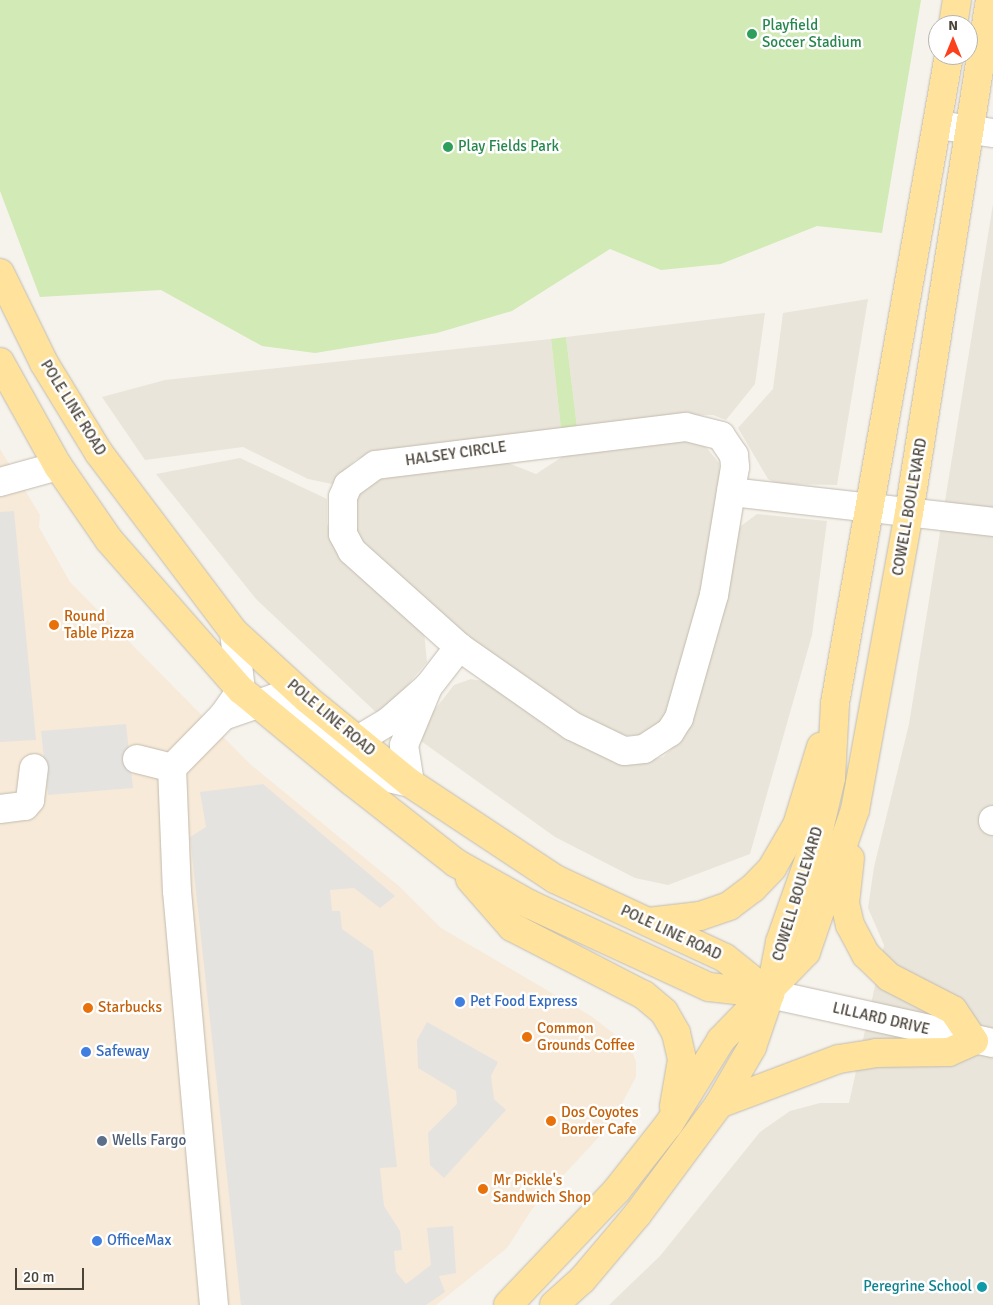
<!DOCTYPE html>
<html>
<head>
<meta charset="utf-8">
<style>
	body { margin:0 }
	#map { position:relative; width:993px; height:1305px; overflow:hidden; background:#f6f3ec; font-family:Signika,sans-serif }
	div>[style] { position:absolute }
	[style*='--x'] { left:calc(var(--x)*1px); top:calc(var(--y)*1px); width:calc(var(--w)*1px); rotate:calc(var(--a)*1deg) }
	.residential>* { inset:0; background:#eae5da }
	.commercial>* { inset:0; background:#f7ead8 }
	.green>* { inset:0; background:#d2eab5 }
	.parking>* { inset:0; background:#e5e3e0 }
	.roads { filter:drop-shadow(0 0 1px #c2bbae) drop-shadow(0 0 1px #c2bbae) }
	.minor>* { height:28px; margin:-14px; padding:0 14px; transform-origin:14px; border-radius:14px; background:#fff }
	.major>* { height:28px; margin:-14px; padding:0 14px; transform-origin:14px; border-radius:14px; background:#ffe39c }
	.dots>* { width:14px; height:14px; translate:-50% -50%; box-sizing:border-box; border:2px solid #fff; border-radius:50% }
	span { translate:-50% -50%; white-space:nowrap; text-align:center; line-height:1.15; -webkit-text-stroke:5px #fff; paint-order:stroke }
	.leisure-label { font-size:15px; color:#27864d }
	.left { translate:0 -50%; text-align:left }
	.street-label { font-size:15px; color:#4b4439 }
	.food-label { font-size:15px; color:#c56008 }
	.shop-label { font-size:15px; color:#366cbe }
	.service-label { font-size:15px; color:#4e5e75 }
	.culture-label { font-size:15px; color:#0d838f }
	.right { translate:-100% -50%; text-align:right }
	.north { position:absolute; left:928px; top:15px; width:50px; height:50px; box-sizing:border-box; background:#fff; border:1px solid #b7b4b0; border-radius:50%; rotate:0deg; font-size:14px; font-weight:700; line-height:20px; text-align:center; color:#4b4439 }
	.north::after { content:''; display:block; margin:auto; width:18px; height:22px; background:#fc3f1d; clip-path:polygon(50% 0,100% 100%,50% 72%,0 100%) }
	.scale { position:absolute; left:15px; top:1268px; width:69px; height:22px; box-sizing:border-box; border:2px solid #4b4439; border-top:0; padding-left:6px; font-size:15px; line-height:18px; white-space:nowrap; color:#4b4439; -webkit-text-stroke:4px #fff; paint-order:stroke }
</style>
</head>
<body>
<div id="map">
	<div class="residential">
		<i style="clip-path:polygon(993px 204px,993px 1305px,609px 1305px,660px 1256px,760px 1132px,790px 1111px,820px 1103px,849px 1103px,884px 945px,868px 908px,874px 867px,909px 724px)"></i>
		<i style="clip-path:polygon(868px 299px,837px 485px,778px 484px,768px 479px,738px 428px,773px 389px,783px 313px)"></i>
		<i style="clip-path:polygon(765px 313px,755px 384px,726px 420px,713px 415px,661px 416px,577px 427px,566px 337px)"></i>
		<i style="clip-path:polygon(551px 339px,561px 429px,380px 450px,355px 460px,332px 484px,308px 479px,243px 447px,145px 460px,102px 397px,165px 380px)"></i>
		<i style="clip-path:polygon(678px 439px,706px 447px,719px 463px,720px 473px,703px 589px,671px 704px,659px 724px,642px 735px,616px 736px,598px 728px,469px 639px,363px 544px,354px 527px,357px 494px,382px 477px,503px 461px,536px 474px,568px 453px)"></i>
		<i style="clip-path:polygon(240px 458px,327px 499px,327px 523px,335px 547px,424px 632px,427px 662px,381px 717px,256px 599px,156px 474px)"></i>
		<i style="clip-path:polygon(757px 514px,827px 521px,812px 635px,750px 854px,668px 885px,635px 878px,555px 837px,414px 736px,454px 685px,471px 679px,487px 682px,615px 763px,631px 765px,663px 757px,685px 736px,692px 719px,736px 536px,741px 526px)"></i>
	</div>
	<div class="commercial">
		<i style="clip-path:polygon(0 449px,40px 515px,39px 527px,70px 582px,250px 764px,400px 887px,441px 928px,591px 1016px,630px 1046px,636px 1062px,636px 1077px,611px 1124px,532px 1209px,507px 1248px,436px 1305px,0 1305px)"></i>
	</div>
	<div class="green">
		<i style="clip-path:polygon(0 0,921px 0,882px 233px,817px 226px,721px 264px,661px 270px,610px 249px,512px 311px,437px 333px,315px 353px,262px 346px,161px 290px,40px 297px,0 191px)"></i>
		<i style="clip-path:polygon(566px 337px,577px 427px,561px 429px,551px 339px)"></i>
	</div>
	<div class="parking">
		<i style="clip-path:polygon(14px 511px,36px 740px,0 742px,0 512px)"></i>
		<i style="clip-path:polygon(126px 724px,133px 788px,48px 795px,41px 731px)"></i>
		<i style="clip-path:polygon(263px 784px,395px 896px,380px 908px,354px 888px,330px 890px,332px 911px,340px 911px,342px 929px,373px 951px,397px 1167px,380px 1168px,384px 1206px,400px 1231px,402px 1250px,394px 1251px,396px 1272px,406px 1284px,431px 1265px,427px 1228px,453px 1226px,456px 1273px,439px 1276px,445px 1292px,426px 1305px,241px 1305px,190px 837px,206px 827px,200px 792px)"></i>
		<i style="clip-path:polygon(427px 1022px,498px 1062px,491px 1076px,494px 1099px,506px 1110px,444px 1178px,430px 1165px,428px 1133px,457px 1104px,456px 1091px,418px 1068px,417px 1040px)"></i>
	</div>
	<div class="roads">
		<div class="minor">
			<i style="--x:938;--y:125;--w:56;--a:8.3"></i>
			<i style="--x:686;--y:427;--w:36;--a:14"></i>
			<i style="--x:721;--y:436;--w:23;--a:56"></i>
			<i style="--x:734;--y:455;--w:12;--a:85"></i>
			<i style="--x:735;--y:467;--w:130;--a:99.3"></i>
			<i style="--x:714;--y:595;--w:128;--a:105.9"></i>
			<i style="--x:679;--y:718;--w:17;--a:123"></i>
			<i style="--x:670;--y:732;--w:31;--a:147"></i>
			<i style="--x:644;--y:749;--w:20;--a:174"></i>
			<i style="--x:624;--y:751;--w:58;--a:-154.3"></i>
			<i style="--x:572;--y:726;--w:138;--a:-145"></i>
			<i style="--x:459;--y:647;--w:144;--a:-138.1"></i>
			<i style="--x:352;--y:551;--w:19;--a:-118"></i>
			<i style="--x:343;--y:534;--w:37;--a:-90"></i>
			<i style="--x:343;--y:497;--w:13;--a:-67"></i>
			<i style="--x:348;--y:485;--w:34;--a:-36"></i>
			<i style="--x:376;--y:465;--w:312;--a:-7"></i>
			<i style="--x:0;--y:482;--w:60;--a:-15.4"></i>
			<i style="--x:731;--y:492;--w:264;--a:6.5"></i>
			<i style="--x:223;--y:716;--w:55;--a:-19.1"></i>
			<i style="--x:275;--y:698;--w:114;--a:40.4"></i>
			<i style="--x:362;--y:772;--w:49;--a:12.9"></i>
			<i style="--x:410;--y:783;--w:38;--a:-99"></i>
			<i style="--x:404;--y:745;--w:63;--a:-67.5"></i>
			<i style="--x:356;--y:741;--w:37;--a:-31"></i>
			<i style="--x:388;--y:722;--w:53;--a:-41.2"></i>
			<i style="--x:428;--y:687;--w:51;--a:-52.2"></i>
			<i style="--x:137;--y:759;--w:36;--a:14"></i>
			<i style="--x:172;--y:768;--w:73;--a:-45.6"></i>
			<i style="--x:223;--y:716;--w:32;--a:-55"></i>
			<i style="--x:241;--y:690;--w:58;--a:-96.9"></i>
			<i style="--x:172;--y:768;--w:123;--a:87.7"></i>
			<i style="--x:177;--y:891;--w:416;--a:84.9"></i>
			<i style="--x:0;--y:809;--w:25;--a:-7"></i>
			<i style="--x:25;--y:806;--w:8;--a:-50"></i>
			<i style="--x:30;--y:800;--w:32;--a:-83"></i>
			<i style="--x:993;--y:820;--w:1;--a:90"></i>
			<i style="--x:770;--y:994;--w:228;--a:12.4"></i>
		</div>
		<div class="major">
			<i style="--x:953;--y:25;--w:25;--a:-81"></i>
			<i style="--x:0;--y:273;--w:100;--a:63.9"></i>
			<i style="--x:44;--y:363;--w:105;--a:58.6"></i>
			<i style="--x:99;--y:453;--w:224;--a:53"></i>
			<i style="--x:234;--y:632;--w:99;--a:42.5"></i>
			<i style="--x:307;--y:699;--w:133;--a:39.2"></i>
			<i style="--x:410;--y:783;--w:174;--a:33.5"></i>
			<i style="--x:555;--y:879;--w:187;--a:24.9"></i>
			<i style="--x:725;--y:958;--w:58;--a:38.7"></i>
			<i style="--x:0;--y:362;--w:119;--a:60.9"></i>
			<i style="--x:58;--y:466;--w:90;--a:55.4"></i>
			<i style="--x:109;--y:540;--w:200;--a:48.7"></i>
			<i style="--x:241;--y:690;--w:146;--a:39.5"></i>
			<i style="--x:354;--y:783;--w:130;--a:38.1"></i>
			<i style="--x:456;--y:863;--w:84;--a:29.3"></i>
			<i style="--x:529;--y:904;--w:198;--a:24.8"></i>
			<i style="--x:709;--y:987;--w:61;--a:6.5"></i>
			<i style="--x:470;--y:879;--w:64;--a:48.8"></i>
			<i style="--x:512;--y:927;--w:148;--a:27.3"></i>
			<i style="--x:644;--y:995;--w:26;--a:40"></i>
			<i style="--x:664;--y:1012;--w:24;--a:60"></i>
			<i style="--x:676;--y:1033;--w:28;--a:77"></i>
			<i style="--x:682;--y:1060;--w:47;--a:99.9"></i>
			<i style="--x:648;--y:922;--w:52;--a:-6.6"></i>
			<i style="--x:700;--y:916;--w:31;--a:-19"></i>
			<i style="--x:729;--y:906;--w:30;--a:-37"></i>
			<i style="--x:753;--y:888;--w:28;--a:-46"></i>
			<i style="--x:772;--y:868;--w:50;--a:-59.8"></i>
			<i style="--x:797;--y:825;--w:82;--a:-72.9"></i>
			<i style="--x:719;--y:1104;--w:128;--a:-20.6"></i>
			<i style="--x:839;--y:1059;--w:37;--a:-9"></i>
			<i style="--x:876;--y:1053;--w:73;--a:-0.8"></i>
			<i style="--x:949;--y:1052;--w:27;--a:-24"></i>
			<i style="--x:974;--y:1041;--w:37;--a:-124"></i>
			<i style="--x:953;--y:1010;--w:72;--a:-152.7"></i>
			<i style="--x:889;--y:977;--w:32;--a:-136"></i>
			<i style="--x:866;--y:955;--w:34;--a:-118"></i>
			<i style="--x:850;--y:925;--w:23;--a:-103"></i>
			<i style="--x:845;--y:903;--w:45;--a:-83.7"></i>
			<i style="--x:508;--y:1305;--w:158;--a:-46.5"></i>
			<i style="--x:617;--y:1190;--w:84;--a:-51.8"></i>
			<i style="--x:669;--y:1124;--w:99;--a:-58.2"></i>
			<i style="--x:721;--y:1040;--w:122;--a:-46"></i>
			<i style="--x:806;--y:952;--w:150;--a:-71"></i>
			<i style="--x:855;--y:810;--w:302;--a:-79.7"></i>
			<i style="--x:909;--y:513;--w:519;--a:-81.03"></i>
			<i style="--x:554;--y:1305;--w:38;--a:-42"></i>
			<i style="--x:582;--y:1280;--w:85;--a:-49.8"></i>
			<i style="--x:637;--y:1215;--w:138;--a:-53.5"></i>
			<i style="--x:719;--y:1104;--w:66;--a:-59.9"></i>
			<i style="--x:752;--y:1047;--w:56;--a:-71.2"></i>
			<i style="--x:770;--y:994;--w:53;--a:-79.1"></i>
			<i style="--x:780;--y:942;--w:114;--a:-70.6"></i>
			<i style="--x:818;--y:834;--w:57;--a:-76.9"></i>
			<i style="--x:831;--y:778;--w:75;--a:-86.9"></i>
			<i style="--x:835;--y:703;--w:658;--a:-80.02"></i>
		</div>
	</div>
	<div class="dots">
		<i style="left:752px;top:34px;background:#2e9e5b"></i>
		<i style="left:448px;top:147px;background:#2e9e5b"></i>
		<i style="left:54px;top:625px;background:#e8710a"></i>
		<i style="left:460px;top:1002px;background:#3f7fe0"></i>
		<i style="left:88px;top:1008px;background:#e8710a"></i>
		<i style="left:527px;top:1037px;background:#e8710a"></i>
		<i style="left:86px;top:1052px;background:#3f7fe0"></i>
		<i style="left:551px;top:1121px;background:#e8710a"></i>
		<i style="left:102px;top:1141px;background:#5c6f8a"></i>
		<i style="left:483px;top:1189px;background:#e8710a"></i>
		<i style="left:97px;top:1241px;background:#3f7fe0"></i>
		<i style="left:982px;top:1287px;background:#0f9aa8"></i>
	</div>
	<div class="leisure-label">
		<span class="left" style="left:762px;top:34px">Playfield<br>Soccer Stadium</span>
		<span class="left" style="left:458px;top:147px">Play Fields Park</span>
	</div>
	<div class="street-label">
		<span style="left:73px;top:408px;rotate:58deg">POLE LINE ROAD</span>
		<span style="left:456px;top:454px;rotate:-8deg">HALSEY CIRCLE</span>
		<span style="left:910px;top:507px;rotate:-80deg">COWELL BOULEVARD</span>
		<span style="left:331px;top:718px;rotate:40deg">POLE LINE ROAD</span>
		<span style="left:798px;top:894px;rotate:-73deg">COWELL BOULEVARD</span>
		<span style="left:671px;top:933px;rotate:25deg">POLE LINE ROAD</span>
		<span style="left:881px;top:1019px;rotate:13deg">LILLARD DRIVE</span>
	</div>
	<div class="food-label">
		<span class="left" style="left:64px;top:625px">Round<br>Table Pizza</span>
		<span class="left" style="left:98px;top:1008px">Starbucks</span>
		<span class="left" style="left:537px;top:1037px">Common<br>Grounds Coffee</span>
		<span class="left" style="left:561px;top:1121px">Dos Coyotes<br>Border Cafe</span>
		<span class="left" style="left:493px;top:1189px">Mr Pickle's<br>Sandwich Shop</span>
	</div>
	<div class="shop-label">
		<span class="left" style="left:470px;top:1002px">Pet Food Express</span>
		<span class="left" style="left:96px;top:1052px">Safeway</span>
		<span class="left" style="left:107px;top:1241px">OfficeMax</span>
	</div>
	<div class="service-label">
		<span class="left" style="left:112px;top:1141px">Wells Fargo</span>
	</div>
	<div class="culture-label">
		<span class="right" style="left:972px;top:1287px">Peregrine School</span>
	</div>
	<div class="north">N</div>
	<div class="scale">20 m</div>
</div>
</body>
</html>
